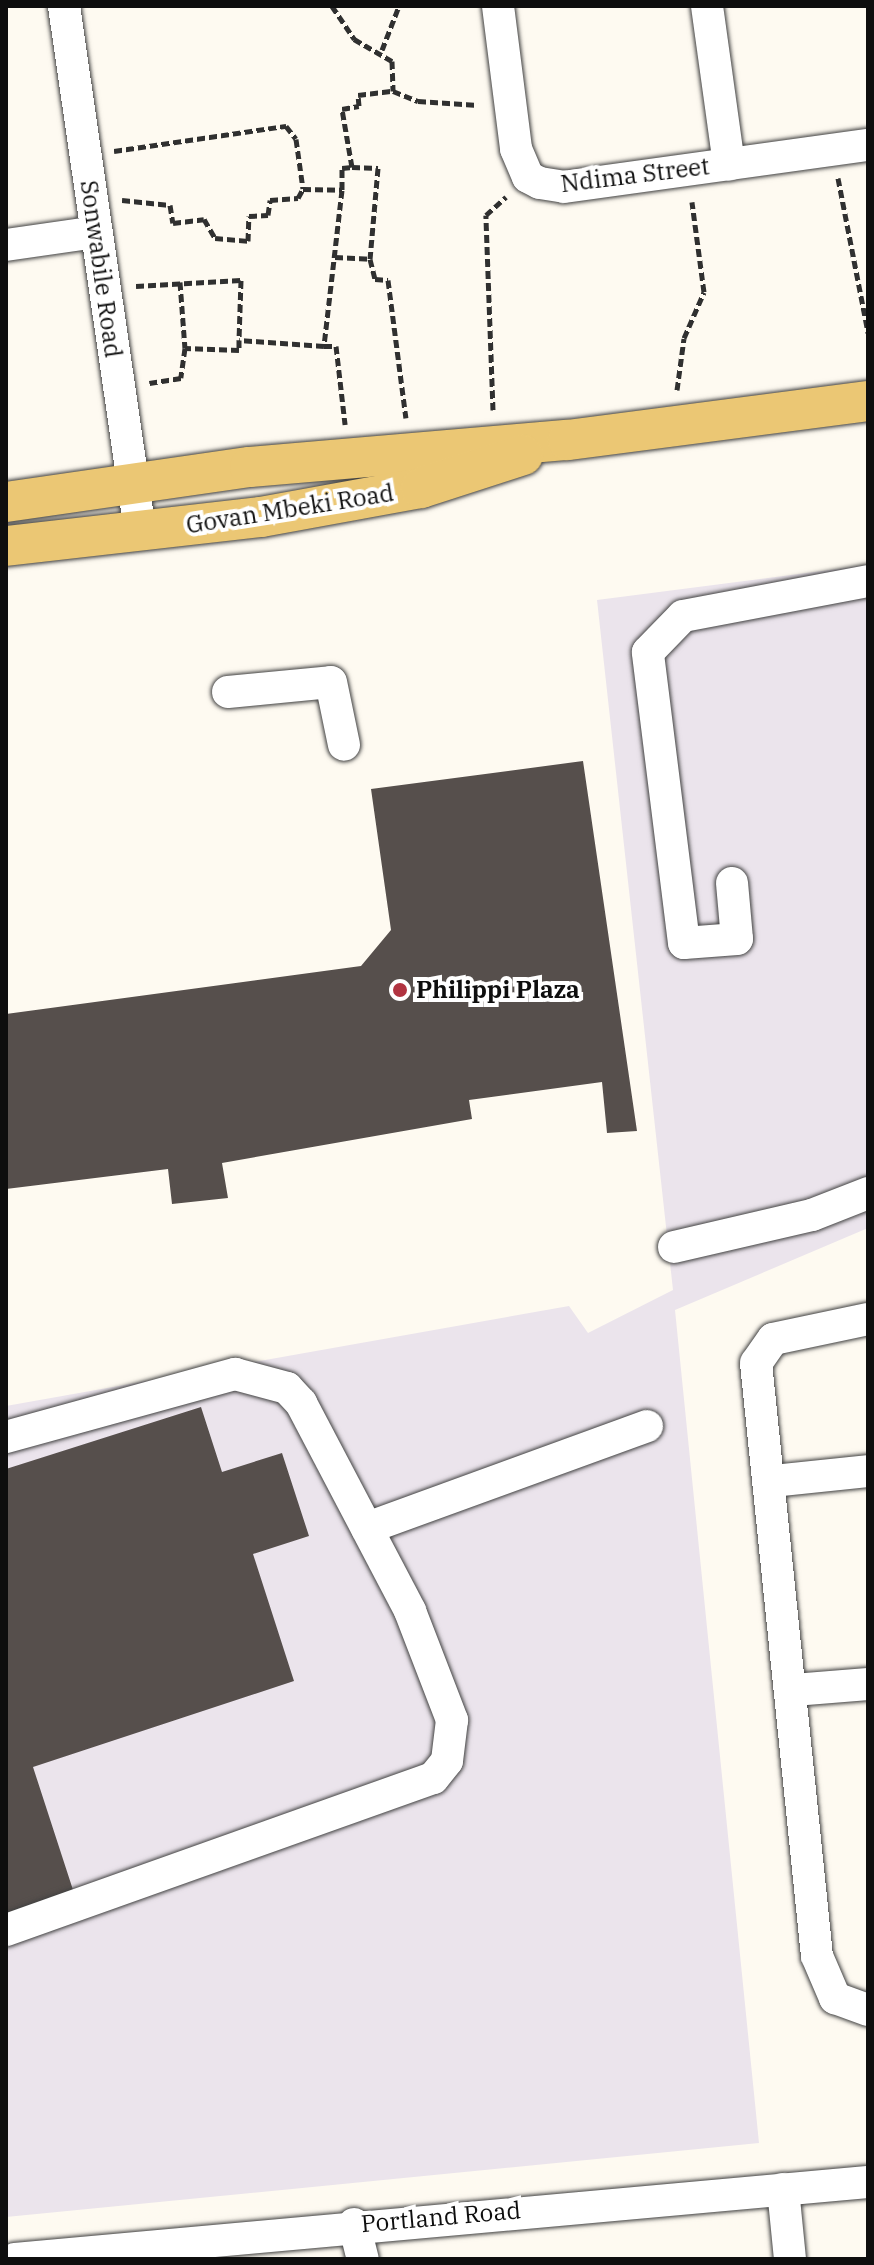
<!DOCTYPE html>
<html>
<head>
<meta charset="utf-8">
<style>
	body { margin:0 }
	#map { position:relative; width:874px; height:2265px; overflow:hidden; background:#fefaf1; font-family:"IBM Plex Serif",serif }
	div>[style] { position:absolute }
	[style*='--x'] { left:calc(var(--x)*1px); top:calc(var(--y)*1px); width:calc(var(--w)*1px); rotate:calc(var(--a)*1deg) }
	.industrial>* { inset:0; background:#ebe4ec }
	.building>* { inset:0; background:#564f4c }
	.path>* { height:5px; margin-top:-2.5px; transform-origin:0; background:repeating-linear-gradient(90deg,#303030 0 8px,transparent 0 12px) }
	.roads { filter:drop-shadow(0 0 2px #414141) drop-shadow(0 0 2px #414141) }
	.minor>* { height:32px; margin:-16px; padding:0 16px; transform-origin:16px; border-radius:16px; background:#fff }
	.major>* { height:40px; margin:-20px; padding:0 20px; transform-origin:20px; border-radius:20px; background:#ebc774 }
	.dots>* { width:22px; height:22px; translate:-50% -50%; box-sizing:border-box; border:4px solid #fff; border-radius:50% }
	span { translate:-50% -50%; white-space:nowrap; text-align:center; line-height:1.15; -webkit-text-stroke:8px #fff; paint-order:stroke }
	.street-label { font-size:24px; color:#0e0e0e }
	.poi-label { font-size:24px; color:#0e0e0e; font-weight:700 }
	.left { translate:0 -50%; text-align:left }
	.frame { position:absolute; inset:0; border:8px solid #0e0e0e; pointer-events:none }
</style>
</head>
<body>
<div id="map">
	<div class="industrial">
		<i style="clip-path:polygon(868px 565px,868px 1228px,675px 1310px,759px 2143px,6px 2217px,6px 1406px,569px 1306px,588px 1333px,673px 1290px,597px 600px)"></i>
	</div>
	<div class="building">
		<i style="clip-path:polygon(583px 761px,637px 1131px,607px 1133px,602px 1082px,469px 1100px,472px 1119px,222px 1163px,228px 1198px,172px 1204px,168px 1169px,6px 1189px,6px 1014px,361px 966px,391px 930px,371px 789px)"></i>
		<i style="clip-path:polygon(201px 1407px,222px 1472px,282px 1453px,309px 1536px,253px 1554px,294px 1681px,33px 1767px,74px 1893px,6px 1915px,6px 1469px)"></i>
	</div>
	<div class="path">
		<i style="--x:332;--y:6;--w:40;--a:56"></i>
		<i style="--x:354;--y:39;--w:44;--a:30.1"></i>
		<i style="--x:392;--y:61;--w:30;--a:88"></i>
		<i style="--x:382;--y:50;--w:47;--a:-68.9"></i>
		<i style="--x:114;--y:151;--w:174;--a:-8.3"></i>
		<i style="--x:286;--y:126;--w:16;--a:52"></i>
		<i style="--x:296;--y:139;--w:50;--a:82"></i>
		<i style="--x:303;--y:189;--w:39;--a:1"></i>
		<i style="--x:342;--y:190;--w:157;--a:96.6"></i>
		<i style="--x:324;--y:346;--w:85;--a:-176"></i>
		<i style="--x:239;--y:340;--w:10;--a:90"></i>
		<i style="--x:239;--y:350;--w:54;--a:-177.9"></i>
		<i style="--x:185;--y:348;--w:30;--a:98"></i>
		<i style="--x:181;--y:378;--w:32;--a:171"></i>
		<i style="--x:352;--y:167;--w:26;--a:2"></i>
		<i style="--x:378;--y:168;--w:91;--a:95"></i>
		<i style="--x:370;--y:259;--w:21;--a:76"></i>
		<i style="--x:375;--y:279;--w:13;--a:4"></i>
		<i style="--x:388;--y:280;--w:139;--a:82.6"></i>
		<i style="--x:838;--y:178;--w:158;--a:79"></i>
		<i style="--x:342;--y:190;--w:22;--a:-90"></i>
		<i style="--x:342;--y:168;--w:10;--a:-6"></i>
		<i style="--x:352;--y:167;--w:59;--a:-99.8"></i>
		<i style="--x:342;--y:109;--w:17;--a:-10"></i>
		<i style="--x:359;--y:106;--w:11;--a:-95"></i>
		<i style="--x:358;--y:95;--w:35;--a:-7"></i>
		<i style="--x:393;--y:91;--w:27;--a:22"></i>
		<i style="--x:418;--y:101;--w:60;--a:3.8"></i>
		<i style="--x:122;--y:200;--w:48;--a:5.9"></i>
		<i style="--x:170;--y:205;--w:18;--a:81"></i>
		<i style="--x:173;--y:223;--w:31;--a:-7"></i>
		<i style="--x:204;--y:219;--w:22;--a:60"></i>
		<i style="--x:215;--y:238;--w:33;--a:5"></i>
		<i style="--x:248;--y:241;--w:25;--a:-88"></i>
		<i style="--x:249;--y:216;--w:19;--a:-3"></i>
		<i style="--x:268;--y:215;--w:15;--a:-82"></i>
		<i style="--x:270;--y:200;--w:28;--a:-4"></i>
		<i style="--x:298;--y:198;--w:10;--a:-61"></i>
		<i style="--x:335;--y:257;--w:35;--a:3"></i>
		<i style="--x:180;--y:282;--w:66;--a:85.7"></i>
		<i style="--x:136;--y:286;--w:105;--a:-3.3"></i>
		<i style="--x:241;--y:280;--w:60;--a:91.9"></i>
		<i style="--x:324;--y:346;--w:12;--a:0"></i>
		<i style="--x:336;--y:346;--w:79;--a:83.4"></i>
		<i style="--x:677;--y:390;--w:52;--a:-82.3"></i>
		<i style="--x:684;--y:338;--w:50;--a:-66.5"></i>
		<i style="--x:704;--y:292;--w:91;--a:-97.6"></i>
		<i style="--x:493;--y:410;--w:195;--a:-92.1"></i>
		<i style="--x:486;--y:215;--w:27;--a:-42"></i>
	</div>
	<div class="roads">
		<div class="minor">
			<i style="--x:64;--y:6;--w:530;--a:81.76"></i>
			<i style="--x:498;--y:6;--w:144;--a:82.8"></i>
			<i style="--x:516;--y:149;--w:30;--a:67"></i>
			<i style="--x:528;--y:177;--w:13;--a:27"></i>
			<i style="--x:540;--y:183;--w:24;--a:9"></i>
			<i style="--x:564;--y:187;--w:307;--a:-7.9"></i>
			<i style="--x:707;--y:6;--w:160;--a:82.1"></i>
			<i style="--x:6;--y:245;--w:91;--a:-8.2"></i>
			<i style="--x:228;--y:692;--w:103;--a:-5.5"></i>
			<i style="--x:331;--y:682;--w:64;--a:78.3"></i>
			<i style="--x:732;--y:883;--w:56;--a:84.9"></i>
			<i style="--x:737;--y:939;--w:53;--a:175.7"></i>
			<i style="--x:684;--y:943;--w:293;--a:-97.1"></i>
			<i style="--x:648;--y:652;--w:50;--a:-45.8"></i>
			<i style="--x:683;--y:616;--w:188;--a:-10.7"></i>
			<i style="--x:674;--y:1247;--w:142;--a:-13.1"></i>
			<i style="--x:812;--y:1215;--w:60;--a:-21.4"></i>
			<i style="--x:868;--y:1319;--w:97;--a:168.1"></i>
			<i style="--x:773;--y:1339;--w:29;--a:125"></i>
			<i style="--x:756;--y:1363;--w:596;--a:84.13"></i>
			<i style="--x:817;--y:1956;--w:46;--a:66.8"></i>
			<i style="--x:835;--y:1998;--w:35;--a:20"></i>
			<i style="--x:6;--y:1437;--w:238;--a:-15.4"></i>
			<i style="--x:235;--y:1374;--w:54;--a:15.1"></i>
			<i style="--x:287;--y:1388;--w:21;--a:47"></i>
			<i style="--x:301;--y:1403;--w:235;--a:62.3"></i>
			<i style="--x:410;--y:1611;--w:117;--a:68.9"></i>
			<i style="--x:452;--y:1720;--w:41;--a:97"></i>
			<i style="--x:447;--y:1761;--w:22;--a:129"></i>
			<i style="--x:433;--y:1778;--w:453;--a:160.4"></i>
			<i style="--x:773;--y:1481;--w:96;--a:-6"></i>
			<i style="--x:367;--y:1528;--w:298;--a:-20"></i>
			<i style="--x:794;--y:1690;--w:74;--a:-4.6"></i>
			<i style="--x:783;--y:2189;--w:70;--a:84.3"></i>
			<i style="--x:354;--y:2224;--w:36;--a:76"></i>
			<i style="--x:15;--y:2259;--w:856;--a:-5.16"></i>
		</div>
		<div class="major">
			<i style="--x:6;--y:502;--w:246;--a:-8.2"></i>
			<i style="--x:250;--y:467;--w:319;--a:-4.9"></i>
			<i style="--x:568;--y:440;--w:303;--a:-7.4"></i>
			<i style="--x:6;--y:546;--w:257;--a:-6.5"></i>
			<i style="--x:261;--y:517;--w:163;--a:-10.3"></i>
			<i style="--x:421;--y:488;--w:107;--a:-17.9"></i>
		</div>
	</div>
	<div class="dots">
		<i style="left:400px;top:990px;background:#b13441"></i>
	</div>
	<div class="street-label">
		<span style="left:635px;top:175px;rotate:-7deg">Ndima Street</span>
		<span style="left:101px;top:269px;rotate:82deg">Sonwabile Road</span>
		<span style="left:290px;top:509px;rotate:-9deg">Govan Mbeki Road</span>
		<span style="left:441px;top:2217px;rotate:-5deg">Portland Road</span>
	</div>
	<div class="poi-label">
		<span class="left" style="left:416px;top:990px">Philippi Plaza</span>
	</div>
	<div class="frame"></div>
</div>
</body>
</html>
